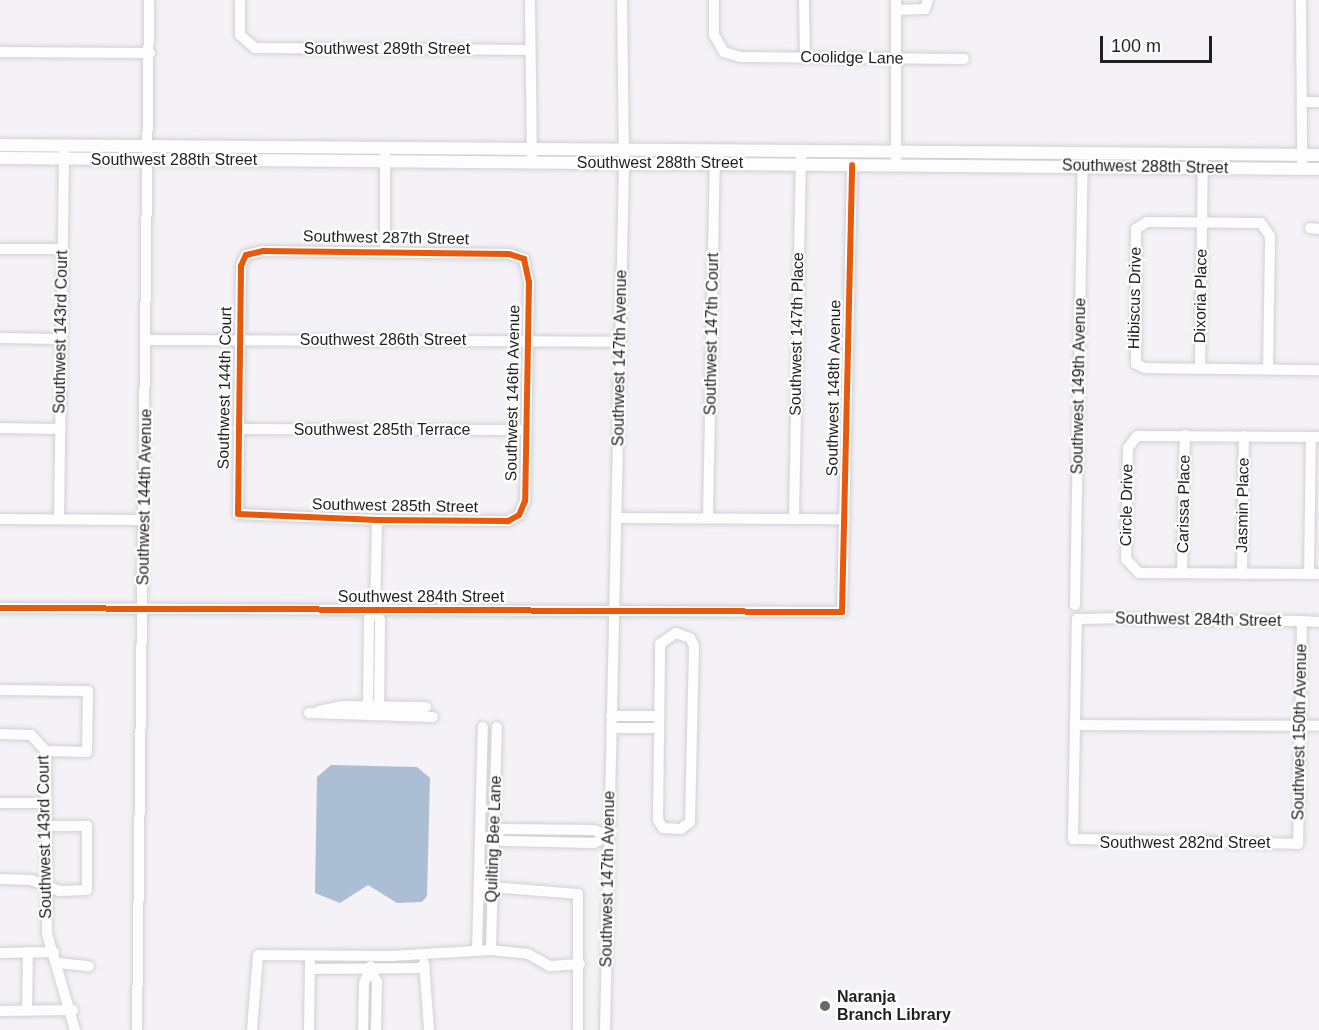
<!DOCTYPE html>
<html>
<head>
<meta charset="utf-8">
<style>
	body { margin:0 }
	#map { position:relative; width:1319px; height:1030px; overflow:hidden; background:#f4f2f6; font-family:Arial,sans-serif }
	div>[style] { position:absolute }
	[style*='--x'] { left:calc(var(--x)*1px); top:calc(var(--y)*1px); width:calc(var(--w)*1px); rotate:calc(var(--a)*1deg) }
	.water>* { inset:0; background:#acbed4 }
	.roads { filter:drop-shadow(0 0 2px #d1d0d3) drop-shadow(0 0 2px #d1d0d3) }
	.minor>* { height:10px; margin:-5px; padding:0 5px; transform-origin:5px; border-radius:5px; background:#fdfdfe }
	.major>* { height:12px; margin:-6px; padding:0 6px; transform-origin:6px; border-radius:6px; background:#fdfdfe }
	.cycleway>* { height:6px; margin:-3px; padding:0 3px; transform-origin:3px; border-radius:3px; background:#e8590c }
	.dots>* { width:16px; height:16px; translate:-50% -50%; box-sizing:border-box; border:3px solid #fff; border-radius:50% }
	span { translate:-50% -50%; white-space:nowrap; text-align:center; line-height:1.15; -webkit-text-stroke:4.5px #fff; paint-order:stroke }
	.street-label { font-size:16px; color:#201f21 }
	.poi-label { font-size:16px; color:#201f21; font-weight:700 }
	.left { translate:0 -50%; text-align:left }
	.scale { position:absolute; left:1100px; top:36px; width:112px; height:27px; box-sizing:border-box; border:3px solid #201f21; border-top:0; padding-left:8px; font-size:18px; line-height:21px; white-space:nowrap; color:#201f21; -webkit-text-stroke:4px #fff; paint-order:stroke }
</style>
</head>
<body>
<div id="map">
	<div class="water">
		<i style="clip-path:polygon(331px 765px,417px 767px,430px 778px,427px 896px,422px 902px,397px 903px,368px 885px,340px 903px,315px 893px,317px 777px)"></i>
	</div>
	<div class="roads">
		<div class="minor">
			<i style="--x:240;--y:0;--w:35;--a:90"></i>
			<i style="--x:240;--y:35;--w:20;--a:41"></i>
			<i style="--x:255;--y:48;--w:275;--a:0.4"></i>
			<i style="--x:530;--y:0;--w:156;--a:89.3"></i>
			<i style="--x:714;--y:0;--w:35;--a:90"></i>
			<i style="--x:714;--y:35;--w:20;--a:60"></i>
			<i style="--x:724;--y:52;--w:17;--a:17"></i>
			<i style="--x:740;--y:57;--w:224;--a:0.5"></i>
			<i style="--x:804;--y:0;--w:57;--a:89"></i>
			<i style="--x:896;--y:0;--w:165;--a:90"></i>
			<i style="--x:1301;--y:0;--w:163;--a:89.6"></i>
			<i style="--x:896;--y:10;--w:29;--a:-2"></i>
			<i style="--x:925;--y:9;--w:9;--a:-72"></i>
			<i style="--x:0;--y:52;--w:150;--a:0.4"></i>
			<i style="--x:1302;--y:102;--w:17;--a:0"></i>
			<i style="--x:1310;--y:228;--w:9;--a:6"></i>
			<i style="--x:0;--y:249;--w:63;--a:0"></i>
			<i style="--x:263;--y:251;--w:246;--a:0.7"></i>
			<i style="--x:509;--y:254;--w:16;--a:18"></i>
			<i style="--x:524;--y:259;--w:24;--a:78"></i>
			<i style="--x:529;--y:282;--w:219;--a:91"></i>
			<i style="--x:525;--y:501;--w:15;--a:113"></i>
			<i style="--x:519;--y:515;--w:13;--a:151"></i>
			<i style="--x:508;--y:521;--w:131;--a:-179.6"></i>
			<i style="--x:377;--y:520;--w:139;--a:-177.5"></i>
			<i style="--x:238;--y:514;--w:248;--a:-89.3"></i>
			<i style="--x:241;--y:266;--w:12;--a:-66"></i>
			<i style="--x:246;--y:255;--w:17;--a:-13"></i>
			<i style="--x:385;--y:251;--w:104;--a:-90"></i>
			<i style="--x:0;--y:338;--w:61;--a:0.9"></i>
			<i style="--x:146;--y:340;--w:474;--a:0.2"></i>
			<i style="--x:1268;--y:368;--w:132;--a:-89.1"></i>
			<i style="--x:1270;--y:236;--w:16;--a:-125"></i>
			<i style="--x:1261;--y:223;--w:114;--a:-179.5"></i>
			<i style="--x:1147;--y:222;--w:13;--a:148"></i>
			<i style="--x:1136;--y:229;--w:135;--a:90"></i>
			<i style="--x:1136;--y:364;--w:10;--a:24"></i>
			<i style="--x:1145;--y:368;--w:174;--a:0.7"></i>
			<i style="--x:1200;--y:369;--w:209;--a:-89.2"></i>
			<i style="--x:0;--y:428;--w:60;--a:1"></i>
			<i style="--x:238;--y:429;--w:288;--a:0.2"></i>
			<i style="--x:1319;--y:437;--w:182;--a:-179.7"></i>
			<i style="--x:1137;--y:436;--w:15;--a:127"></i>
			<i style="--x:1128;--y:448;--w:111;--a:91"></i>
			<i style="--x:1126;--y:559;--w:19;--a:47"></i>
			<i style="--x:1139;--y:573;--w:180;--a:0.3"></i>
			<i style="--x:708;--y:517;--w:367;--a:-88.9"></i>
			<i style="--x:617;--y:518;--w:228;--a:0.3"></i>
			<i style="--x:794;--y:518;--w:368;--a:-88.9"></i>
			<i style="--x:0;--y:519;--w:145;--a:0.4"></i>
			<i style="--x:59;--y:519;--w:368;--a:-89.2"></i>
			<i style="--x:1182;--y:573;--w:138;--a:-88.8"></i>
			<i style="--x:1242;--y:574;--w:138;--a:-89.2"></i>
			<i style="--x:1309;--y:574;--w:137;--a:-89.2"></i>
			<i style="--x:1075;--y:605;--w:438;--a:-89"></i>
			<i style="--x:0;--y:608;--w:842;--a:0.27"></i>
			<i style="--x:842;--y:612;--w:447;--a:-88.7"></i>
			<i style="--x:375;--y:611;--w:10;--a:61"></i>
			<i style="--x:380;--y:620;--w:91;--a:90.6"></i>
			<i style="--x:375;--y:611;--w:91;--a:-88.7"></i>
			<i style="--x:1302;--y:621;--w:223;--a:91"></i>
			<i style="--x:1298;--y:844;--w:225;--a:-178.7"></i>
			<i style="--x:1073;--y:839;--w:220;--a:-89"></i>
			<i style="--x:1077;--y:619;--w:39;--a:-1"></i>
			<i style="--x:1116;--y:618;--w:45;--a:2.5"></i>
			<i style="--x:1161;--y:620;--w:141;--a:0.4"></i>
			<i style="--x:1302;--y:621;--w:17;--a:3"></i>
			<i style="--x:676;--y:633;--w:15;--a:20"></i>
			<i style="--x:690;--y:638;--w:9;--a:63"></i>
			<i style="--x:694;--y:646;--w:176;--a:91.3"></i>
			<i style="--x:690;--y:822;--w:11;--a:142"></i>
			<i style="--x:681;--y:829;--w:18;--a:-177"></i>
			<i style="--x:663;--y:828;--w:9;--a:-122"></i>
			<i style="--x:658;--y:820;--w:176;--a:-89.3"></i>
			<i style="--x:660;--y:644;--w:19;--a:-35"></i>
			<i style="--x:0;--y:690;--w:88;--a:0.7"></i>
			<i style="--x:88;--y:691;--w:61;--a:90.9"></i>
			<i style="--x:87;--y:752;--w:41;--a:-178.6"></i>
			<i style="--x:319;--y:711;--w:24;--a:-12"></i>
			<i style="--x:342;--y:706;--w:84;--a:0.7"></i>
			<i style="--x:368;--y:711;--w:93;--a:-89.4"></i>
			<i style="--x:369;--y:618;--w:9;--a:-49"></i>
			<i style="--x:309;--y:713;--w:124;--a:1.8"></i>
			<i style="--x:611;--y:716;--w:48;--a:0"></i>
			<i style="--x:1075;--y:725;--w:244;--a:0.2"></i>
			<i style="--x:611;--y:728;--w:48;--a:0"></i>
			<i style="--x:0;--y:734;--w:31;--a:2"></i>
			<i style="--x:31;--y:735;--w:22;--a:47"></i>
			<i style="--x:46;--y:751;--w:183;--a:89.7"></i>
			<i style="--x:47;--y:934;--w:100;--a:73.7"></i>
			<i style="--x:0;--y:803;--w:45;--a:0"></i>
			<i style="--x:489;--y:836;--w:15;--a:20"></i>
			<i style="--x:503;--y:841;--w:91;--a:1.3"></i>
			<i style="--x:594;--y:843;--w:17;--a:-25"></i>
			<i style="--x:494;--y:836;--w:11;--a:-38"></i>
			<i style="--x:503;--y:829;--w:91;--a:0.6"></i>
			<i style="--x:594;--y:830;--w:16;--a:22"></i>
			<i style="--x:0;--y:879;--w:31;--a:2"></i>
			<i style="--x:31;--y:880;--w:30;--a:21"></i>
			<i style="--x:59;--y:891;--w:28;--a:-2"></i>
			<i style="--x:87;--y:890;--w:64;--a:-90"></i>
			<i style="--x:87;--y:826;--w:42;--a:180"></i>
			<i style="--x:479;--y:886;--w:99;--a:4.6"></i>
			<i style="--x:578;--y:894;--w:136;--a:90"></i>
			<i style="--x:477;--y:950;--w:223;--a:-88.5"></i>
			<i style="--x:491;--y:950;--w:223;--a:-88.5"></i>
			<i style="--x:0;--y:953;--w:54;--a:-1.1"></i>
			<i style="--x:58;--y:963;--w:31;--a:6"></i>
			<i style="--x:424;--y:963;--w:67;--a:85.7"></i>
			<i style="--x:310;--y:969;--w:115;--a:-0.5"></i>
			<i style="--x:371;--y:970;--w:13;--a:63"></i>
			<i style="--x:377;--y:982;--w:48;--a:91.2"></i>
			<i style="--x:27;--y:1010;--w:58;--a:-89"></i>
			<i style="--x:0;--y:1011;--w:73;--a:-0.8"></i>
			<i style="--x:137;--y:1030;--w:1030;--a:-89.33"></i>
			<i style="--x:252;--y:1030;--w:75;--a:-85.4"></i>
			<i style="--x:258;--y:955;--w:133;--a:0.4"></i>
			<i style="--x:391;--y:956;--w:100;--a:-3.4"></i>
			<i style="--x:491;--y:950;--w:37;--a:6"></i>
			<i style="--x:528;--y:954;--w:25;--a:29"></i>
			<i style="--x:550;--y:966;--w:30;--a:-4"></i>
			<i style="--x:309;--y:1030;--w:68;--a:-89.2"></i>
			<i style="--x:363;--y:1030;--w:47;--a:-88.8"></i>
			<i style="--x:364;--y:983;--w:18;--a:-68"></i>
			<i style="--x:605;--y:1030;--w:867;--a:-88.74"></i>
			<i style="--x:624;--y:163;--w:163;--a:-90.7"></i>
		</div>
		<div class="major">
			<i style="--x:0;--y:145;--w:1319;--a:0.43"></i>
			<i style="--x:0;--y:158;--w:1319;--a:0.48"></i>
		</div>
	</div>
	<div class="cycleway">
		<i style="--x:263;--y:251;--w:246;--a:0.7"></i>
		<i style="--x:509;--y:254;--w:16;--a:18"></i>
		<i style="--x:524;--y:259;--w:24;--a:78"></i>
		<i style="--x:529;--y:282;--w:219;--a:91"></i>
		<i style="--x:525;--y:501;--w:15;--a:113"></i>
		<i style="--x:519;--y:515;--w:13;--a:151"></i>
		<i style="--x:508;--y:521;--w:131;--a:-179.6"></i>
		<i style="--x:377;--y:520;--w:139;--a:-177.5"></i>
		<i style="--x:238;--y:514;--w:248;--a:-89.3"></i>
		<i style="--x:241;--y:266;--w:12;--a:-66"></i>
		<i style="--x:246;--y:255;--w:17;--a:-13"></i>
		<i style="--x:0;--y:608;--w:842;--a:0.27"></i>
		<i style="--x:842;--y:612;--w:447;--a:-88.7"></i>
	</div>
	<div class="dots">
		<i style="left:825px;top:1006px;background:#6a696c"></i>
	</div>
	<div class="street-label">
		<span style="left:387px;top:49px">Southwest 289th Street</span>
		<span style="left:852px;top:58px;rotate:1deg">Coolidge Lane</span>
		<span style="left:174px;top:160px">Southwest 288th Street</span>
		<span style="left:660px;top:163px">Southwest 288th Street</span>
		<span style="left:1145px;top:167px;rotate:1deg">Southwest 288th Street</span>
		<span style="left:386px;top:238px;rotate:1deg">Southwest 287th Street</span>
		<span style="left:1201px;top:296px;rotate:-89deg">Dixoria Place</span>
		<span style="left:1135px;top:298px;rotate:-89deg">Hibiscus Drive</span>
		<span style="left:61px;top:332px;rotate:-89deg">Southwest 143rd Court</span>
		<span style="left:712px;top:334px;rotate:-89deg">Southwest 147th Court</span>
		<span style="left:797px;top:334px;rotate:-89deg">Southwest 147th Place</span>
		<span style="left:383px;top:340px">Southwest 286th Street</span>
		<span style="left:620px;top:358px;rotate:-89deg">Southwest 147th Avenue</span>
		<span style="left:1079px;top:386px;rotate:-89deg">Southwest 149th Avenue</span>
		<span style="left:225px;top:388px;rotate:-89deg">Southwest 144th Court</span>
		<span style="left:834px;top:388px;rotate:-89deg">Southwest 148th Avenue</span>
		<span style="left:513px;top:393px;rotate:-89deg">Southwest 146th Avenue</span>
		<span style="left:382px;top:430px">Southwest 285th Terrace</span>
		<span style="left:145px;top:497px;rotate:-89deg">Southwest 144th Avenue</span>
		<span style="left:1184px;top:504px;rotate:-89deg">Carissa Place</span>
		<span style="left:1127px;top:505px;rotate:-89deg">Circle Drive</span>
		<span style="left:1243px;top:505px;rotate:-89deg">Jasmin Place</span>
		<span style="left:395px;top:506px;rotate:1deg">Southwest 285th Street</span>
		<span style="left:421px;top:597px">Southwest 284th Street</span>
		<span style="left:1198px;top:620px;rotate:1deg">Southwest 284th Street</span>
		<span style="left:1300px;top:732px;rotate:-89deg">Southwest 150th Avenue</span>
		<span style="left:45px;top:837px;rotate:-91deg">Southwest 143rd Court</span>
		<span style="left:494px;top:839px;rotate:-88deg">Quilting Bee Lane</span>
		<span style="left:1185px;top:843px">Southwest 282nd Street</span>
		<span style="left:608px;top:879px;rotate:-89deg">Southwest 147th Avenue</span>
	</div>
	<div class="poi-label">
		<span class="left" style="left:837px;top:1006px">Naranja<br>Branch Library</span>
	</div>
	<div class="scale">100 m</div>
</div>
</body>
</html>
